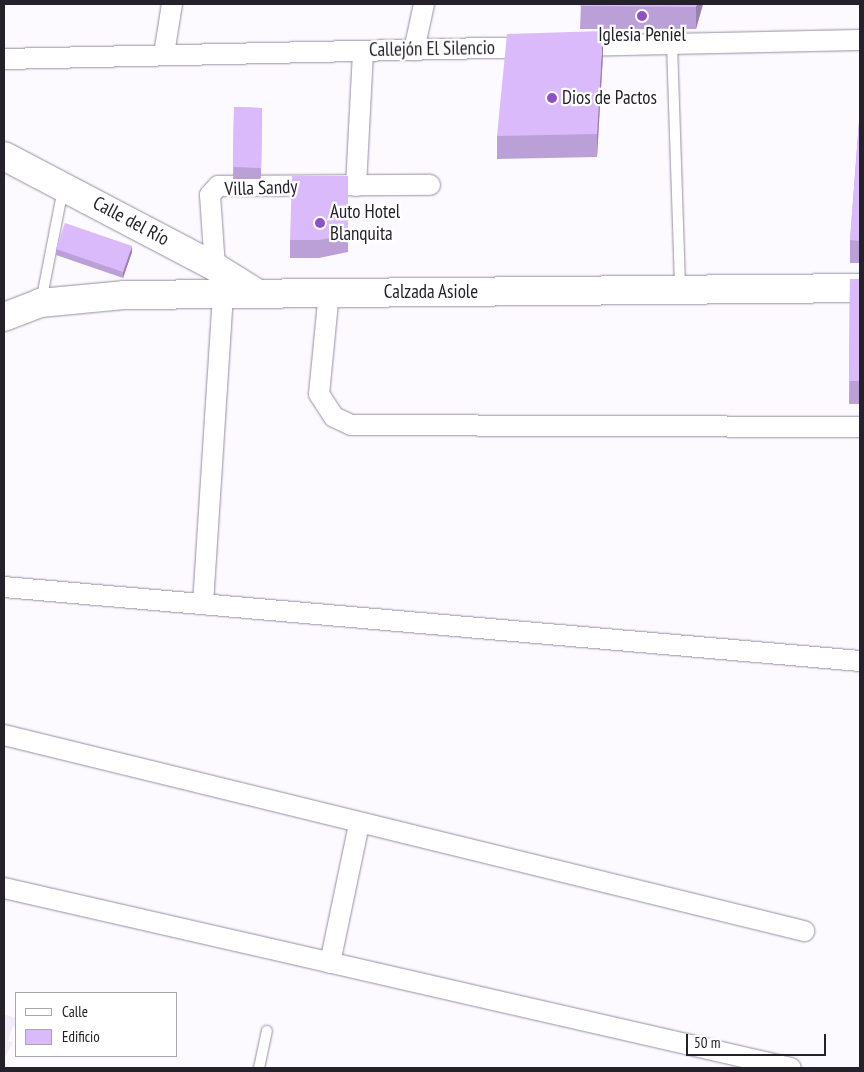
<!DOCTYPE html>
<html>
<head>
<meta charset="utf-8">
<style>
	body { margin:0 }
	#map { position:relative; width:864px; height:1072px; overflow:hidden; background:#fcfaff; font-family:"PT Sans Narrow",sans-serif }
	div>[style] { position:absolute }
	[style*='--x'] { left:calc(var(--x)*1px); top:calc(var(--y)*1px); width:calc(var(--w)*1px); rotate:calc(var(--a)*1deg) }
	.built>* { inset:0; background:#f2ecf8 }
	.roads { filter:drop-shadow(0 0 1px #988da3) drop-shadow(0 0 1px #988da3) }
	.lane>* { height:10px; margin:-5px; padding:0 5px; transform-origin:5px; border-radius:5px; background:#fff }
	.street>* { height:20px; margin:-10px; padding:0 10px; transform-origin:10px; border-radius:10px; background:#fff }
	.secondary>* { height:28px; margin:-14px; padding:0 14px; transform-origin:14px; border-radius:14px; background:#fff }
	.wall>* { inset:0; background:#bba0d7 }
	.shaded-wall>* { inset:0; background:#9982af }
	.building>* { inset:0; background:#dabafa }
	.dots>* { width:14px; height:14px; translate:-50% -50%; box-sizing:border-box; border:2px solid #fff; border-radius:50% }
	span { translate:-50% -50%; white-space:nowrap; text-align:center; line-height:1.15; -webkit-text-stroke:4.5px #fff; paint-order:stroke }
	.poi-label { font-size:19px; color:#25212a }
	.left { translate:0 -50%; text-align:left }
	.street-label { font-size:19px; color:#25212a }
	.frame { position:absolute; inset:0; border:5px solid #25212a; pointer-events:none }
	.legend { position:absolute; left:15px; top:992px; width:162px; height:65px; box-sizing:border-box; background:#fff; border:1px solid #a8a6aa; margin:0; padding:6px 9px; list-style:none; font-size:15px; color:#25212a }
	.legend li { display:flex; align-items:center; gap:10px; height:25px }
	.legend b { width:25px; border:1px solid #a8a6aa }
	.scale { position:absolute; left:686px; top:1034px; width:140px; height:22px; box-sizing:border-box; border:2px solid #25212a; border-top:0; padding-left:6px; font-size:15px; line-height:18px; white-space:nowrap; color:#25212a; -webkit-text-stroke:4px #fff; paint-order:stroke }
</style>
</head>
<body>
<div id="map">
	<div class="built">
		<i style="clip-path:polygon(4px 1014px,16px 1018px,16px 1029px,13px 1026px,8px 1041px,13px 1042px,4px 1059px)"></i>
	</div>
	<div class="roads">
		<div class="lane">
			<i style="--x:672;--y:44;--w:245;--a:88.1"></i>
			<i style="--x:41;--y:302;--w:115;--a:-79"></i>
			<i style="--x:259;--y:1068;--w:38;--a:-78"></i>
		</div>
		<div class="street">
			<i style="--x:575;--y:46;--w:285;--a:-1.2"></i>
			<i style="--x:414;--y:50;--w:47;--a:-77.7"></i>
			<i style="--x:164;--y:54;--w:51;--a:-80.9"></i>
			<i style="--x:4;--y:59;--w:529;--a:-1.3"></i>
			<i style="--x:356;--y:186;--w:135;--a:-87"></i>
			<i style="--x:215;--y:267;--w:72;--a:-94"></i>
			<i style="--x:210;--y:195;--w:12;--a:-48"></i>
			<i style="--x:218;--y:186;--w:212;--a:-0.3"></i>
			<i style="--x:329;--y:292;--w:102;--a:95.6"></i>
			<i style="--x:319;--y:394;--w:27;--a:57"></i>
			<i style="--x:334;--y:417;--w:19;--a:25"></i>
			<i style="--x:351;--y:425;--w:509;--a:0.23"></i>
			<i style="--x:4;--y:587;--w:859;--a:4.94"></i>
			<i style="--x:203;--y:604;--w:314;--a:-86.3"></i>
			<i style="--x:4;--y:735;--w:824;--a:13.77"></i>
			<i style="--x:4;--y:888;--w:807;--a:12.88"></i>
			<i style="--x:330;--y:963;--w:142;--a:-78.2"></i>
		</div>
		<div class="secondary">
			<i style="--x:4;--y:156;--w:238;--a:27.7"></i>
			<i style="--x:215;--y:267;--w:47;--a:32"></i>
			<i style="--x:4;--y:317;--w:39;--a:-21"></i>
			<i style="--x:40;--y:303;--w:84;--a:-5.4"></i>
			<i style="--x:124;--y:295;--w:736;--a:-0.54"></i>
		</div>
	</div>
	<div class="wall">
		<i style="clip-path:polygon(581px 4px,703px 4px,696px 29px,580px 29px)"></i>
		<i style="clip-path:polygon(603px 54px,597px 157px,497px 159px,497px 136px)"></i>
		<i style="clip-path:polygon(234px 107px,262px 108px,261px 179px,233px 179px)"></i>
		<i style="clip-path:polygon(860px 109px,860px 263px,850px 263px,850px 240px)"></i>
		<i style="clip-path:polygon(348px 176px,348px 252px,319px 258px,290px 258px,290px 240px)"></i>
		<i style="clip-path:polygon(56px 249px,132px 252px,123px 278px,56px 255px)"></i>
		<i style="clip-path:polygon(850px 279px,860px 279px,860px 404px,849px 404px)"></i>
	</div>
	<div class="shaded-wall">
		<i style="clip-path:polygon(697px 4px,703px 4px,696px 29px,696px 7px)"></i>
		<i style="clip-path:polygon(603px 31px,603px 54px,597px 157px,597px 134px)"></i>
		<i style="clip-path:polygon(132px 246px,132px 252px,123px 278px,123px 272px)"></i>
	</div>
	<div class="building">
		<i style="clip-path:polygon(581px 4px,697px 4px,696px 7px,580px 6px)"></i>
		<i style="clip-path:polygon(603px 31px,597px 134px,497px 136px,507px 34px)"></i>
		<i style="clip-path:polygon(234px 107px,262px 108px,261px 168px,233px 167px)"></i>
		<i style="clip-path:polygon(860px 109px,860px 241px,850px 240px)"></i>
		<i style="clip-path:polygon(292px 176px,348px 176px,348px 235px,319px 240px,290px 240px)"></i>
		<i style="clip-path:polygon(65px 223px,132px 246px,123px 272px,56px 249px)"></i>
		<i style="clip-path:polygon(850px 279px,860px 279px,860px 381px,849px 381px)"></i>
	</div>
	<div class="dots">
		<i style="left:642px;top:16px;background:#904fc4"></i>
		<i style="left:552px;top:98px;background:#904fc4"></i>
		<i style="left:320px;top:223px;background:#904fc4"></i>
	</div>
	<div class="poi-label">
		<span style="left:642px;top:35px">Iglesia Peniel</span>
		<span class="left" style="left:562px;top:98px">Dios de Pactos</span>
		<span class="left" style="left:330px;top:223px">Auto Hotel<br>Blanquita</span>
	</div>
	<div class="street-label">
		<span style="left:432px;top:49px;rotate:-1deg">Callejón El Silencio</span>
		<span style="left:261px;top:188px;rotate:-2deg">Villa Sandy</span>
		<span style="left:131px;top:221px;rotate:28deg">Calle del Río</span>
		<span style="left:431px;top:292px">Calzada Asiole</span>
	</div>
	<div class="frame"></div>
	<ul class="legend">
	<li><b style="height:6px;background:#fff"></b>Calle</li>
	<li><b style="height:14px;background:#dabafa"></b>Edificio</li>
	</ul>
	<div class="scale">50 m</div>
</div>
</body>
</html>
